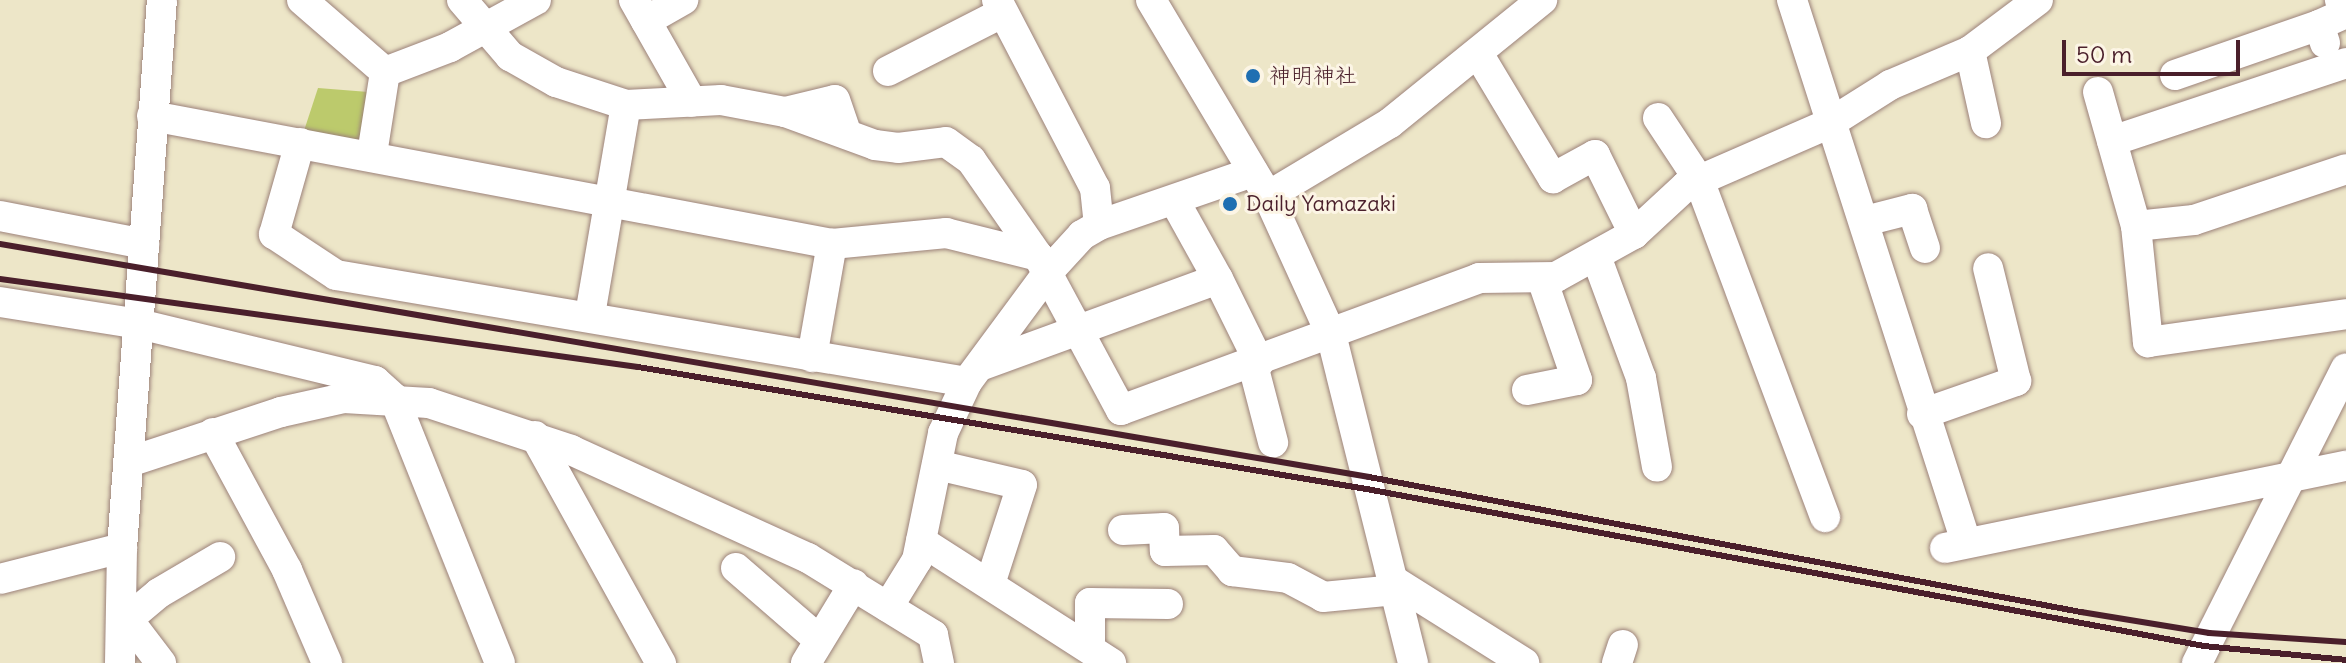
<!DOCTYPE html>
<html>
<head>
<meta charset="utf-8">
<style>
	body { margin:0 }
	#map { position:relative; width:2346px; height:663px; overflow:hidden; background:#ede6c8; font-family:Delius,"Klee One",sans-serif }
	div>[style] { position:absolute }
	[style*='--x'] { left:calc(var(--x)*1px); top:calc(var(--y)*1px); width:calc(var(--w)*1px); rotate:calc(var(--a)*1deg) }
	.green>* { inset:0; background:#bcca6c }
	.roads { filter:drop-shadow(0 0 2px #9c827a) drop-shadow(0 0 2px #9c827a) }
	.minor>* { height:30px; margin:-15px; padding:0 15px; transform-origin:15px; border-radius:15px; background:#fff }
	.rail>* { height:6px; margin:-3px; padding:0 3px; transform-origin:3px; border-radius:3px; background:#4a1f2b }
	.dots>* { width:22px; height:22px; translate:-50% -50%; box-sizing:border-box; border:4px solid #fcf5e5; border-radius:50% }
	span { translate:-50% -50%; white-space:nowrap; text-align:center; line-height:1.15; -webkit-text-stroke:6px #fcf5e5; paint-order:stroke }
	.poi-label { font-size:22px; color:#4a1f2b }
	.left { translate:0 -50%; text-align:left }
	.scale { position:absolute; left:2062px; top:40px; width:178px; height:36px; box-sizing:border-box; border:4px solid #4a1f2b; border-top:0; padding-left:10px; font-size:24px; line-height:28px; white-space:nowrap; color:#4a1f2b; -webkit-text-stroke:6px #fcf5e5; paint-order:stroke }
</style>
</head>
<body>
<div id="map">
	<div class="green">
		<i style="clip-path:polygon(318px 88px,381px 93px,372px 154px,300px 143px)"></i>
	</div>
	<div class="roads">
		<div class="minor">
			<i style="--x:302;--y:0;--w:110;--a:40.9"></i>
			<i style="--x:385;--y:72;--w:83;--a:99"></i>
			<i style="--x:462;--y:0;--w:74;--a:49.4"></i>
			<i style="--x:510;--y:56;--w:53;--a:29.5"></i>
			<i style="--x:556;--y:82;--w:74;--a:18.2"></i>
			<i style="--x:626;--y:105;--w:95;--a:-3"></i>
			<i style="--x:721;--y:100;--w:65;--a:10.6"></i>
			<i style="--x:785;--y:112;--w:96;--a:20.1"></i>
			<i style="--x:875;--y:145;--w:23;--a:7"></i>
			<i style="--x:898;--y:148;--w:48;--a:-7.1"></i>
			<i style="--x:946;--y:142;--w:31;--a:36"></i>
			<i style="--x:971;--y:160;--w:117;--a:55.1"></i>
			<i style="--x:634;--y:0;--w:117;--a:60.4"></i>
			<i style="--x:997;--y:0;--w:212;--a:62.5"></i>
			<i style="--x:1095;--y:188;--w:37;--a:84"></i>
			<i style="--x:1099;--y:225;--w:163;--a:-19"></i>
			<i style="--x:1151;--y:0;--w:228;--a:59.2"></i>
			<i style="--x:1268;--y:196;--w:152;--a:65.5"></i>
			<i style="--x:1331;--y:334;--w:339;--a:76"></i>
			<i style="--x:1792;--y:0;--w:569;--a:72.2"></i>
			<i style="--x:646;--y:21;--w:43;--a:-29.6"></i>
			<i style="--x:2325;--y:43;--w:19;--a:-108"></i>
			<i style="--x:2319;--y:25;--w:27;--a:-24"></i>
			<i style="--x:2344;--y:14;--w:15;--a:-106"></i>
			<i style="--x:1970;--y:51;--w:74;--a:77.5"></i>
			<i style="--x:1479;--y:55;--w:144;--a:59"></i>
			<i style="--x:1553;--y:178;--w:48;--a:-28.7"></i>
			<i style="--x:1595;--y:155;--w:88;--a:63.7"></i>
			<i style="--x:888;--y:71;--w:128;--a:-27"></i>
			<i style="--x:385;--y:72;--w:70;--a:-21"></i>
			<i style="--x:450;--y:47;--w:98;--a:-28.7"></i>
			<i style="--x:2175;--y:75;--w:152;--a:-19.1"></i>
			<i style="--x:2098;--y:92;--w:139;--a:74.2"></i>
			<i style="--x:2136;--y:226;--w:117;--a:84.1"></i>
			<i style="--x:2148;--y:342;--w:200;--a:-8"></i>
			<i style="--x:785;--y:112;--w:51;--a:-13.5"></i>
			<i style="--x:835;--y:100;--w:36;--a:71"></i>
			<i style="--x:152;--y:116;--w:692;--a:10.66"></i>
			<i style="--x:832;--y:244;--w:115;--a:-5.5"></i>
			<i style="--x:946;--y:233;--w:95;--a:14"></i>
			<i style="--x:1038;--y:256;--w:175;--a:61.7"></i>
			<i style="--x:1121;--y:410;--w:382;--a:-20.2"></i>
			<i style="--x:1479;--y:278;--w:77;--a:-0.7"></i>
			<i style="--x:1556;--y:277;--w:89;--a:-28.9"></i>
			<i style="--x:1634;--y:234;--w:71;--a:-42.7"></i>
			<i style="--x:1686;--y:186;--w:157;--a:-23.6"></i>
			<i style="--x:1830;--y:123;--w:71;--a:-32.3"></i>
			<i style="--x:1890;--y:85;--w:87;--a:-23"></i>
			<i style="--x:1970;--y:51;--w:85;--a:-36.9"></i>
			<i style="--x:1658;--y:118;--w:74;--a:56.5"></i>
			<i style="--x:1699;--y:180;--w:360;--a:69.5"></i>
			<i style="--x:2112;--y:141;--w:247;--a:-18.4"></i>
			<i style="--x:300;--y:143;--w:95;--a:105.9"></i>
			<i style="--x:274;--y:234;--w:74;--a:33.5"></i>
			<i style="--x:336;--y:275;--w:640;--a:9.62"></i>
			<i style="--x:1268;--y:196;--w:142;--a:-30.9"></i>
			<i style="--x:1390;--y:123;--w:196;--a:-39"></i>
			<i style="--x:0;--y:216;--w:147;--a:11"></i>
			<i style="--x:1865;--y:221;--w:49;--a:-14.3"></i>
			<i style="--x:1912;--y:209;--w:41;--a:71.6"></i>
			<i style="--x:2136;--y:226;--w:58;--a:-5.9"></i>
			<i style="--x:2194;--y:220;--w:160;--a:-18.5"></i>
			<i style="--x:1597;--y:259;--w:127;--a:69.7"></i>
			<i style="--x:1641;--y:378;--w:90;--a:79.8"></i>
			<i style="--x:1218;--y:279;--w:93;--a:63.7"></i>
			<i style="--x:0;--y:302;--w:141;--a:9"></i>
			<i style="--x:139;--y:324;--w:243;--a:13.6"></i>
			<i style="--x:375;--y:381;--w:25;--a:42"></i>
			<i style="--x:394;--y:398;--w:285;--a:68.2"></i>
			<i style="--x:590;--y:315;--w:213;--a:-80.3"></i>
			<i style="--x:812;--y:357;--w:115;--a:-80"></i>
			<i style="--x:1253;--y:365;--w:80;--a:75.4"></i>
			<i style="--x:980;--y:366;--w:253;--a:-20.1"></i>
			<i style="--x:1218;--y:279;--w:90;--a:-119.1"></i>
			<i style="--x:1527;--y:390;--w:51;--a:-11.3"></i>
			<i style="--x:1577;--y:380;--w:107;--a:-109.1"></i>
			<i style="--x:1922;--y:414;--w:100;--a:-19.3"></i>
			<i style="--x:2016;--y:381;--w:116;--a:-103.9"></i>
			<i style="--x:213;--y:433;--w:156;--a:61.6"></i>
			<i style="--x:287;--y:570;--w:101;--a:66.7"></i>
			<i style="--x:535;--y:436;--w:260;--a:61"></i>
			<i style="--x:129;--y:462;--w:160;--a:-18.2"></i>
			<i style="--x:281;--y:412;--w:65;--a:-12.5"></i>
			<i style="--x:344;--y:398;--w:85;--a:3.4"></i>
			<i style="--x:429;--y:403;--w:150;--a:18.3"></i>
			<i style="--x:571;--y:450;--w:260;--a:24.5"></i>
			<i style="--x:808;--y:558;--w:147;--a:31.6"></i>
			<i style="--x:933;--y:635;--w:29;--a:78"></i>
			<i style="--x:937;--y:465;--w:87;--a:13.2"></i>
			<i style="--x:1022;--y:485;--w:104;--a:107.9"></i>
			<i style="--x:1123;--y:530;--w:41;--a:-2.8"></i>
			<i style="--x:1164;--y:528;--w:23;--a:88"></i>
			<i style="--x:1165;--y:551;--w:49;--a:-1.2"></i>
			<i style="--x:1214;--y:550;--w:28;--a:49"></i>
			<i style="--x:1232;--y:571;--w:56;--a:7.1"></i>
			<i style="--x:1288;--y:578;--w:40;--a:28"></i>
			<i style="--x:1323;--y:597;--w:73;--a:-5.5"></i>
			<i style="--x:921;--y:541;--w:226;--a:32.7"></i>
			<i style="--x:1945;--y:548;--w:409;--a:-11.6"></i>
			<i style="--x:736;--y:568;--w:108;--a:40.9"></i>
			<i style="--x:0;--y:579;--w:126;--a:-14.3"></i>
			<i style="--x:1394;--y:581;--w:154;--a:32.2"></i>
			<i style="--x:888;--y:607;--w:55;--a:-58.3"></i>
			<i style="--x:917;--y:560;--w:130;--a:-78.4"></i>
			<i style="--x:943;--y:433;--w:56;--a:-64.8"></i>
			<i style="--x:967;--y:382;--w:139;--a:-53.5"></i>
			<i style="--x:1050;--y:270;--w:47;--a:-47.6"></i>
			<i style="--x:1082;--y:235;--w:20;--a:-30"></i>
			<i style="--x:123;--y:613;--w:63;--a:52.8"></i>
			<i style="--x:128;--y:619;--w:40;--a:-40"></i>
			<i style="--x:159;--y:593;--w:71;--a:-30.5"></i>
			<i style="--x:1090;--y:647;--w:44;--a:-90"></i>
			<i style="--x:1090;--y:603;--w:78;--a:0.7"></i>
			<i style="--x:120;--y:663;--w:115;--a:-89"></i>
			<i style="--x:122;--y:548;--w:549;--a:-85.83"></i>
			<i style="--x:806;--y:663;--w:92;--a:-58.7"></i>
			<i style="--x:1617;--y:663;--w:19;--a:-72"></i>
			<i style="--x:2197;--y:663;--w:330;--a:-63.2"></i>
		</div>
	</div>
	<div class="rail">
		<i style="--x:0;--y:244;--w:1389;--a:9.66"></i>
		<i style="--x:1369;--y:477;--w:725;--a:10.74"></i>
		<i style="--x:2081;--y:612;--w:130;--a:9.3"></i>
		<i style="--x:2209;--y:633;--w:137;--a:3.8"></i>
		<i style="--x:0;--y:279;--w:644;--a:7.85"></i>
		<i style="--x:638;--y:367;--w:744;--a:9.51"></i>
		<i style="--x:1372;--y:490;--w:846;--a:10.62"></i>
		<i style="--x:2204;--y:646;--w:143;--a:5.6"></i>
	</div>
	<div class="dots">
		<i style="left:1253px;top:76px;background:#1f6fb2"></i>
		<i style="left:1230px;top:204px;background:#1f6fb2"></i>
	</div>
	<div class="poi-label">
		<span class="left" style="left:1269px;top:76px">神明神社</span>
		<span class="left" style="left:1246px;top:204px">Daily Yamazaki</span>
	</div>
	<div class="scale">50 m</div>
</div>
</body>
</html>
